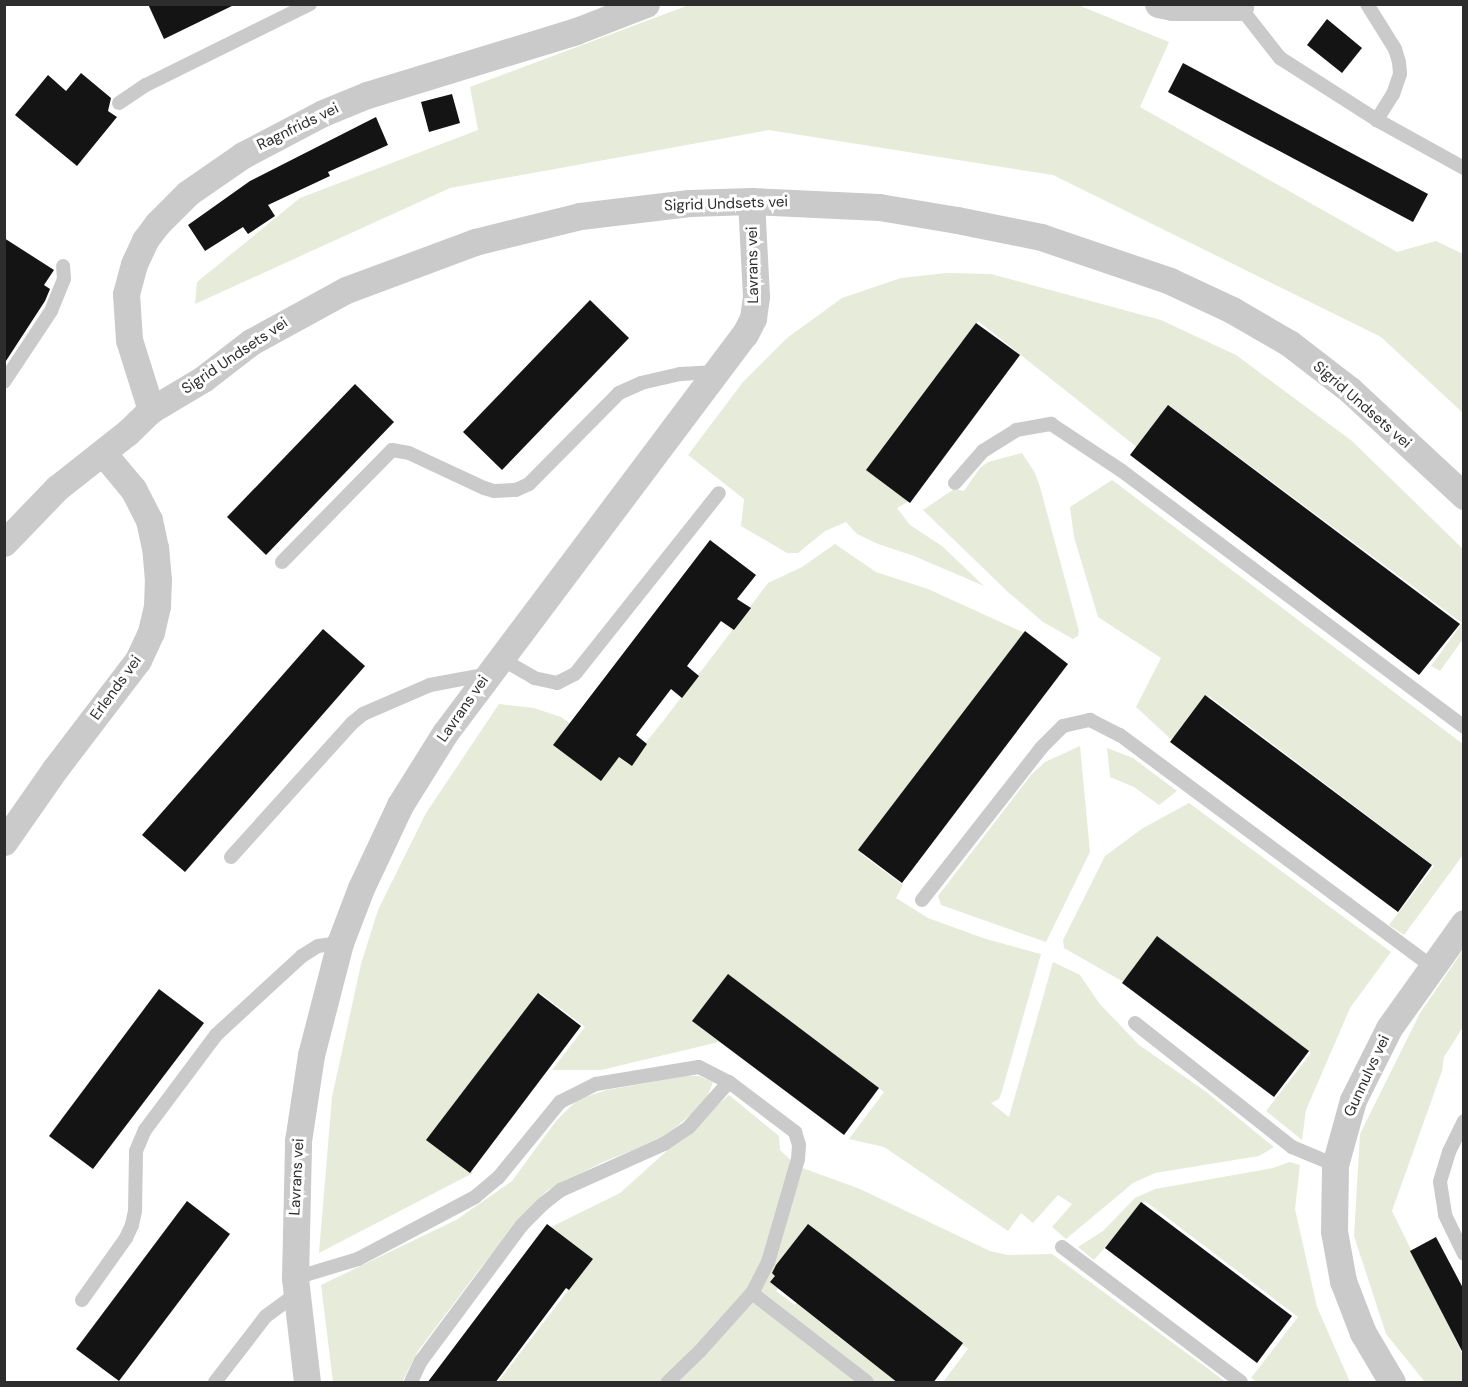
<!DOCTYPE html>
<html>
<head>
<meta charset="utf-8">
<style>
	body { margin:0 }
	#map { position:relative; width:1468px; height:1387px; overflow:hidden; background:#fff; font-family:"DM Sans",sans-serif }
	div>[style] { position:absolute }
	[style*='--x'] { left:calc(var(--x)*1px); top:calc(var(--y)*1px); width:calc(var(--w)*1px); rotate:calc(var(--a)*1deg) }
	.green>* { inset:0; background:#e6ecd9 }
	.building>* { inset:0; background:#141414 }
	.service>* { height:14px; margin:-7px; padding:0 7px; transform-origin:7px; border-radius:7px; background:#cacaca }
	.minor>* { height:27px; margin:-13.5px; padding:0 13.5px; transform-origin:13.5px; border-radius:13.5px; background:#cacaca }
	span { translate:-50% -50%; white-space:nowrap; text-align:center; line-height:1.15; -webkit-text-stroke:6px #fff; paint-order:stroke }
	.street-label { font-size:15px; color:#2d2d2d }
	.frame { position:absolute; inset:0; border:6px solid #2d2d2d; pointer-events:none }
</style>
</head>
<body>
<div id="map">
	<div class="green">
		<i style="clip-path:polygon(689px 5px,1078px 5px,1169px 42px,1140px 107px,1397px 252px,1436px 241px,1463px 254px,1463px 413px,1381px 337px,1053px 175px,769px 130px,450px 188px,195px 304px,197px 282px,300px 198px,478px 130px,470px 87px)"></i>
		<i style="clip-path:polygon(947px 273px,991px 274px,1161px 320px,1236px 355px,1352px 441px,1463px 549px,1463px 639px,1440px 671px,1431px 666px,1462px 623px,1170px 406px,1138px 448px,978px 321px,869px 469px,911px 500px,897px 508px,910px 525px,942px 546px,984px 586px,914px 556px,878px 544px,857px 534px,846px 522px,825px 531px,798px 553px,787px 553px,741px 526px,744px 499px,688px 455px,743px 382px,787px 338px,842px 298px,901px 278px)"></i>
		<i style="clip-path:polygon(1022px 453px,1035px 473px,1040px 487px,1079px 631px,1078px 636px,1073px 639px,1043px 622px,1008px 592px,923px 510px,954px 489px,964px 491px,980px 468px,988px 462px)"></i>
		<i style="clip-path:polygon(1112px 480px,1463px 744px,1463px 855px,1404px 935px,1389px 925px,1434px 866px,1209px 696px,1174px 742px,1136px 707px,1161px 658px,1098px 617px,1074px 537px,1070px 507px)"></i>
		<i style="clip-path:polygon(835px 544px,876px 572px,928px 589px,1027px 634px,861px 854px,903px 885px,896px 898px,928px 918px,986px 939px,1041px 954px,1002px 1091px,999px 1099px,991px 1103px,1009px 1117px,1053px 962px,1080px 975px,1099px 1003px,1139px 1045px,1205px 1091px,1274px 1147px,1259px 1156px,1155px 1173px,1133px 1183px,1066px 1239px,1052px 1227px,1072px 1204px,1058px 1195px,1033px 1223px,1021px 1213px,1008px 1231px,884px 1147px,849px 1139px,884px 1092px,728px 976px,693px 1022px,719px 1042px,601px 1070px,552px 1070px,585px 1027px,540px 993px,428px 1139px,473px 1173px,319px 1253px,332px 1097px,361px 964px,378px 910px,426px 813px,499px 704px,534px 708px,561px 717px,628px 764px,664px 720px,768px 583px,802px 567px)"></i>
		<i style="clip-path:polygon(1080px 746px,1090px 852px,1046px 942px,941px 905px,938px 896px,1031px 775px,1045px 762px)"></i>
		<i style="clip-path:polygon(1107px 748px,1133px 758px,1177px 791px,1159px 805px,1134px 787px,1110px 777px)"></i>
		<i style="clip-path:polygon(1189px 803px,1391px 952px,1350px 1008px,1306px 1110px,1302px 1140px,1266px 1111px,1311px 1053px,1161px 939px,1127px 984px,1064px 948px,1063px 940px,1105px 856px,1143px 828px)"></i>
		<i style="clip-path:polygon(1463px 950px,1463px 1027px,1444px 1057px,1442px 1071px,1392px 1211px,1463px 1355px,1463px 1382px,1425px 1382px,1386px 1334px,1354px 1236px,1360px 1134px,1420px 1013px)"></i>
		<i style="clip-path:polygon(686px 1076px,699px 1076px,713px 1082px,707px 1098px,695px 1111px,663px 1138px,603px 1162px,548px 1190px,539px 1198px,482px 1266px,418px 1351px,402px 1382px,333px 1382px,321px 1285px,456px 1220px,512px 1181px,556px 1121px,578px 1099px,607px 1090px)"></i>
		<i style="clip-path:polygon(729px 1095px,779px 1136px,780px 1150px,797px 1166px,860px 1189px,990px 1251px,1008px 1255px,1052px 1254px,1226px 1382px,943px 1382px,968px 1349px,818px 1236px,776px 1291px,795px 1305px,801px 1297px,840px 1326px,835px 1334px,870px 1360px,913px 1382px,498px 1382px,589px 1263px,545px 1230px,620px 1193px)"></i>
		<i style="clip-path:polygon(1290px 1162px,1300px 1165px,1295px 1209px,1317px 1307px,1350px 1382px,1257px 1382px,1251px 1378px,1298px 1317px,1145px 1201px,1094px 1260px,1078px 1247px,1103px 1231px,1135px 1198px,1155px 1189px,1273px 1168px)"></i>
	</div>
	<div class="building">
		<i style="clip-path:polygon(148px 4px,236px 4px,164px 39px)"></i>
		<i style="clip-path:polygon(1327px 19px,1362px 48px,1342px 73px,1307px 45px)"></i>
		<i style="clip-path:polygon(1183px 63px,1428px 194px,1413px 222px,1168px 92px)"></i>
		<i style="clip-path:polygon(81px 73px,111px 98px,108px 111px,117px 117px,77px 166px,15px 115px,48px 75px,66px 91px)"></i>
		<i style="clip-path:polygon(452px 94px,460px 123px,429px 132px,421px 102px)"></i>
		<i style="clip-path:polygon(376px 117px,388px 145px,328px 172px,330px 176px,268px 205px,275px 216px,248px 234px,243px 227px,205px 251px,188px 225px,250px 181px)"></i>
		<i style="clip-path:polygon(4px 238px,54px 270px,44px 285px,50px 289px,45px 301px,4px 364px)"></i>
		<i style="clip-path:polygon(590px 300px,629px 338px,502px 470px,463px 432px)"></i>
		<i style="clip-path:polygon(976px 323px,1020px 355px,910px 503px,866px 470px)"></i>
		<i style="clip-path:polygon(355px 384px,394px 422px,266px 555px,227px 517px)"></i>
		<i style="clip-path:polygon(1168px 405px,1460px 624px,1419px 675px,1130px 455px)"></i>
		<i style="clip-path:polygon(710px 540px,756px 575px,737px 599px,751px 608px,734px 630px,721px 621px,687px 666px,699px 676px,682px 698px,671px 689px,636px 735px,647px 744px,632px 766px,619px 757px,601px 781px,553px 745px)"></i>
		<i style="clip-path:polygon(323px 629px,365px 666px,185px 872px,142px 835px)"></i>
		<i style="clip-path:polygon(1025px 631px,1068px 664px,902px 883px,858px 850px)"></i>
		<i style="clip-path:polygon(1205px 695px,1432px 865px,1398px 912px,1170px 742px)"></i>
		<i style="clip-path:polygon(1157px 936px,1309px 1051px,1274px 1097px,1122px 983px)"></i>
		<i style="clip-path:polygon(728px 974px,879px 1088px,844px 1135px,692px 1021px)"></i>
		<i style="clip-path:polygon(159px 989px,204px 1023px,93px 1169px,49px 1136px)"></i>
		<i style="clip-path:polygon(538px 993px,581px 1026px,470px 1173px,426px 1140px)"></i>
		<i style="clip-path:polygon(187px 1201px,230px 1234px,119px 1381px,76px 1349px)"></i>
		<i style="clip-path:polygon(1141px 1202px,1292px 1316px,1257px 1363px,1105px 1248px)"></i>
		<i style="clip-path:polygon(547px 1224px,593px 1259px,569px 1290px,566px 1288px,495px 1383px,427px 1383px)"></i>
		<i style="clip-path:polygon(808px 1224px,963px 1343px,933px 1383px,898px 1383px,770px 1282px,775px 1276px,772px 1273px,776px 1265px)"></i>
		<i style="clip-path:polygon(1436px 1237px,1464px 1290px,1464px 1355px,1410px 1251px)"></i>
	</div>
	<div class="service">
		<i style="--x:1367;--y:4;--w:53;--a:58.1"></i>
		<i style="--x:1395;--y:49;--w:14;--a:73"></i>
		<i style="--x:1399;--y:62;--w:12;--a:85"></i>
		<i style="--x:1400;--y:74;--w:21;--a:109"></i>
		<i style="--x:1393;--y:94;--w:31;--a:122"></i>
		<i style="--x:1240;--y:7;--w:65;--a:51.9"></i>
		<i style="--x:1280;--y:58;--w:115;--a:32.6"></i>
		<i style="--x:1377;--y:120;--w:99;--a:28.9"></i>
		<i style="--x:119;--y:103;--w:32;--a:-34"></i>
		<i style="--x:146;--y:85;--w:183;--a:-26.3"></i>
		<i style="--x:4;--y:382;--w:85;--a:-56.5"></i>
		<i style="--x:51;--y:311;--w:35;--a:-68"></i>
		<i style="--x:64;--y:279;--w:13;--a:-94"></i>
		<i style="--x:955;--y:483;--w:43;--a:-48.8"></i>
		<i style="--x:983;--y:451;--w:39;--a:-32"></i>
		<i style="--x:1016;--y:430;--w:36;--a:-10"></i>
		<i style="--x:1051;--y:424;--w:85;--a:33.5"></i>
		<i style="--x:1122;--y:471;--w:427;--a:36.8"></i>
		<i style="--x:282;--y:562;--w:157;--a:-45.5"></i>
		<i style="--x:392;--y:450;--w:17;--a:10"></i>
		<i style="--x:409;--y:453;--w:83;--a:25"></i>
		<i style="--x:484;--y:488;--w:10;--a:17"></i>
		<i style="--x:494;--y:491;--w:22;--a:-3"></i>
		<i style="--x:516;--y:490;--w:14;--a:-25"></i>
		<i style="--x:529;--y:484;--w:128;--a:-45.3"></i>
		<i style="--x:619;--y:393;--w:24;--a:-24"></i>
		<i style="--x:641;--y:383;--w:40;--a:-13"></i>
		<i style="--x:680;--y:374;--w:37;--a:-3"></i>
		<i style="--x:500;--y:658;--w:39;--a:30"></i>
		<i style="--x:534;--y:678;--w:24;--a:12"></i>
		<i style="--x:557;--y:683;--w:20;--a:-27"></i>
		<i style="--x:575;--y:674;--w:231;--a:-51.5"></i>
		<i style="--x:231;--y:857;--w:181;--a:-47.9"></i>
		<i style="--x:352;--y:723;--w:14;--a:-39"></i>
		<i style="--x:363;--y:714;--w:73;--a:-23.4"></i>
		<i style="--x:430;--y:685;--w:59;--a:-10.7"></i>
		<i style="--x:922;--y:900;--w:193;--a:-51.9"></i>
		<i style="--x:1041;--y:748;--w:31;--a:-45"></i>
		<i style="--x:1063;--y:726;--w:28;--a:-13"></i>
		<i style="--x:1090;--y:720;--w:34;--a:27"></i>
		<i style="--x:1120;--y:735;--w:389;--a:36.6"></i>
		<i style="--x:1135;--y:1023;--w:200;--a:38.3"></i>
		<i style="--x:1292;--y:1147;--w:47;--a:22.7"></i>
		<i style="--x:1464;--y:1121;--w:34;--a:116"></i>
		<i style="--x:1449;--y:1152;--w:31;--a:107"></i>
		<i style="--x:1440;--y:1182;--w:33;--a:81"></i>
		<i style="--x:1445;--y:1215;--w:43;--a:64"></i>
		<i style="--x:1062;--y:1247;--w:224;--a:37"></i>
		<i style="--x:295;--y:1278;--w:66;--a:-16.8"></i>
		<i style="--x:358;--y:1259;--w:132;--a:-27.9"></i>
		<i style="--x:475;--y:1197;--w:30;--a:-40"></i>
		<i style="--x:498;--y:1178;--w:98;--a:-50.8"></i>
		<i style="--x:560;--y:1102;--w:40;--a:-26.6"></i>
		<i style="--x:596;--y:1084;--w:104;--a:-9.4"></i>
		<i style="--x:699;--y:1067;--w:34;--a:27"></i>
		<i style="--x:729;--y:1082;--w:83;--a:37.1"></i>
		<i style="--x:795;--y:1132;--w:14;--a:73"></i>
		<i style="--x:799;--y:1145;--w:14;--a:94"></i>
		<i style="--x:798;--y:1159;--w:107;--a:106.2"></i>
		<i style="--x:768;--y:1262;--w:35;--a:117"></i>
		<i style="--x:752;--y:1293;--w:78;--a:131.9"></i>
		<i style="--x:700;--y:1351;--w:45;--a:135.9"></i>
		<i style="--x:752;--y:1293;--w:145;--a:37.7"></i>
		<i style="--x:82;--y:1300;--w:76;--a:-54.6"></i>
		<i style="--x:126;--y:1238;--w:14;--a:-65"></i>
		<i style="--x:132;--y:1225;--w:14;--a:-78"></i>
		<i style="--x:135;--y:1211;--w:60;--a:-89"></i>
		<i style="--x:136;--y:1151;--w:23;--a:-67"></i>
		<i style="--x:145;--y:1130;--w:119;--a:-53.2"></i>
		<i style="--x:216;--y:1035;--w:117;--a:-42.6"></i>
		<i style="--x:302;--y:956;--w:19;--a:-32"></i>
		<i style="--x:318;--y:946;--w:22;--a:-8"></i>
		<i style="--x:215;--y:1382;--w:83;--a:-52.3"></i>
		<i style="--x:266;--y:1316;--w:37;--a:-36"></i>
		<i style="--x:411;--y:1382;--w:23;--a:-65"></i>
		<i style="--x:421;--y:1361;--w:169;--a:-53.4"></i>
		<i style="--x:522;--y:1225;--w:30;--a:-45"></i>
		<i style="--x:543;--y:1204;--w:23;--a:-38"></i>
		<i style="--x:561;--y:1190;--w:113;--a:-24.1"></i>
		<i style="--x:664;--y:1144;--w:30;--a:-34"></i>
		<i style="--x:689;--y:1127;--w:60;--a:-48.4"></i>
	</div>
	<div class="minor">
		<i style="--x:1158;--y:4;--w:14;--a:12"></i>
		<i style="--x:1172;--y:7;--w:68;--a:0"></i>
		<i style="--x:151;--y:410;--w:73;--a:-107.4"></i>
		<i style="--x:129;--y:340;--w:46;--a:-93.7"></i>
		<i style="--x:126;--y:294;--w:31;--a:-75"></i>
		<i style="--x:134;--y:264;--w:26;--a:-65"></i>
		<i style="--x:145;--y:240;--w:20;--a:-53"></i>
		<i style="--x:157;--y:224;--w:44;--a:-45"></i>
		<i style="--x:188;--y:193;--w:67;--a:-34.6"></i>
		<i style="--x:243;--y:155;--w:90;--a:-27.7"></i>
		<i style="--x:323;--y:113;--w:48;--a:-22.2"></i>
		<i style="--x:367;--y:95;--w:219;--a:-17"></i>
		<i style="--x:576;--y:31;--w:75;--a:-21.1"></i>
		<i style="--x:4;--y:543;--w:76;--a:-46.1"></i>
		<i style="--x:57;--y:488;--w:89;--a:-38.2"></i>
		<i style="--x:127;--y:433;--w:33;--a:-44"></i>
		<i style="--x:151;--y:410;--w:61;--a:-30.8"></i>
		<i style="--x:203;--y:379;--w:61;--a:-37.6"></i>
		<i style="--x:251;--y:342;--w:108;--a:-28.7"></i>
		<i style="--x:346;--y:290;--w:138;--a:-20.4"></i>
		<i style="--x:475;--y:242;--w:108;--a:-13.9"></i>
		<i style="--x:580;--y:216;--w:110;--a:-6.8"></i>
		<i style="--x:689;--y:203;--w:62;--a:-1.8"></i>
		<i style="--x:751;--y:201;--w:128;--a:2.7"></i>
		<i style="--x:879;--y:207;--w:79;--a:9.5"></i>
		<i style="--x:957;--y:220;--w:86;--a:11.4"></i>
		<i style="--x:1041;--y:237;--w:136;--a:18.8"></i>
		<i style="--x:1170;--y:281;--w:68;--a:25.1"></i>
		<i style="--x:1232;--y:310;--w:66;--a:30.1"></i>
		<i style="--x:1289;--y:343;--w:77;--a:37.6"></i>
		<i style="--x:1350;--y:390;--w:156;--a:42.9"></i>
		<i style="--x:4;--y:842;--w:89;--a:-55.1"></i>
		<i style="--x:55;--y:769;--w:137;--a:-52.7"></i>
		<i style="--x:138;--y:660;--w:31;--a:-65"></i>
		<i style="--x:151;--y:632;--w:27;--a:-77"></i>
		<i style="--x:157;--y:606;--w:26;--a:-88"></i>
		<i style="--x:158;--y:580;--w:32;--a:-95"></i>
		<i style="--x:155;--y:548;--w:29;--a:-102"></i>
		<i style="--x:149;--y:520;--w:35;--a:-117"></i>
		<i style="--x:133;--y:489;--w:47;--a:-129.8"></i>
		<i style="--x:307;--y:1382;--w:105;--a:-96.6"></i>
		<i style="--x:295;--y:1278;--w:137;--a:-88.7"></i>
		<i style="--x:298;--y:1141;--w:87;--a:-81.4"></i>
		<i style="--x:311;--y:1055;--w:116;--a:-75.5"></i>
		<i style="--x:340;--y:943;--w:59;--a:-69.1"></i>
		<i style="--x:361;--y:888;--w:92;--a:-64.8"></i>
		<i style="--x:400;--y:805;--w:85;--a:-58"></i>
		<i style="--x:445;--y:733;--w:499;--a:-53.1"></i>
		<i style="--x:745;--y:334;--w:18;--a:-63"></i>
		<i style="--x:753;--y:318;--w:22;--a:-82"></i>
		<i style="--x:756;--y:296;--w:95;--a:-93"></i>
		<i style="--x:1392;--y:1382;--w:57;--a:-120.6"></i>
		<i style="--x:1363;--y:1333;--w:56;--a:-111"></i>
		<i style="--x:1343;--y:1281;--w:51;--a:-100.2"></i>
		<i style="--x:1334;--y:1231;--w:66;--a:-89.1"></i>
		<i style="--x:1335;--y:1165;--w:67;--a:-74.5"></i>
		<i style="--x:1353;--y:1100;--w:80;--a:-63.4"></i>
		<i style="--x:1389;--y:1028;--w:129;--a:-54.5"></i>
	</div>
	<div class="street-label">
		<span style="left:298px;top:127px;rotate:-26deg">Ragnfrids vei</span>
		<span style="left:726px;top:204px;rotate:-2deg">Sigrid Undsets vei</span>
		<span style="left:753px;top:265px;rotate:-91deg">Lavrans vei</span>
		<span style="left:235px;top:356px;rotate:-34deg">Sigrid Undsets vei</span>
		<span style="left:1362px;top:405px;rotate:41deg">Sigrid Undsets vei</span>
		<span style="left:116px;top:688px;rotate:-54deg">Erlends vei</span>
		<span style="left:463px;top:709px;rotate:-55deg">Lavrans vei</span>
		<span style="left:1367px;top:1076px;rotate:-65deg">Gunnulvs vei</span>
		<span style="left:297px;top:1177px;rotate:-87deg">Lavrans vei</span>
	</div>
	<div class="frame"></div>
</div>
</body>
</html>
